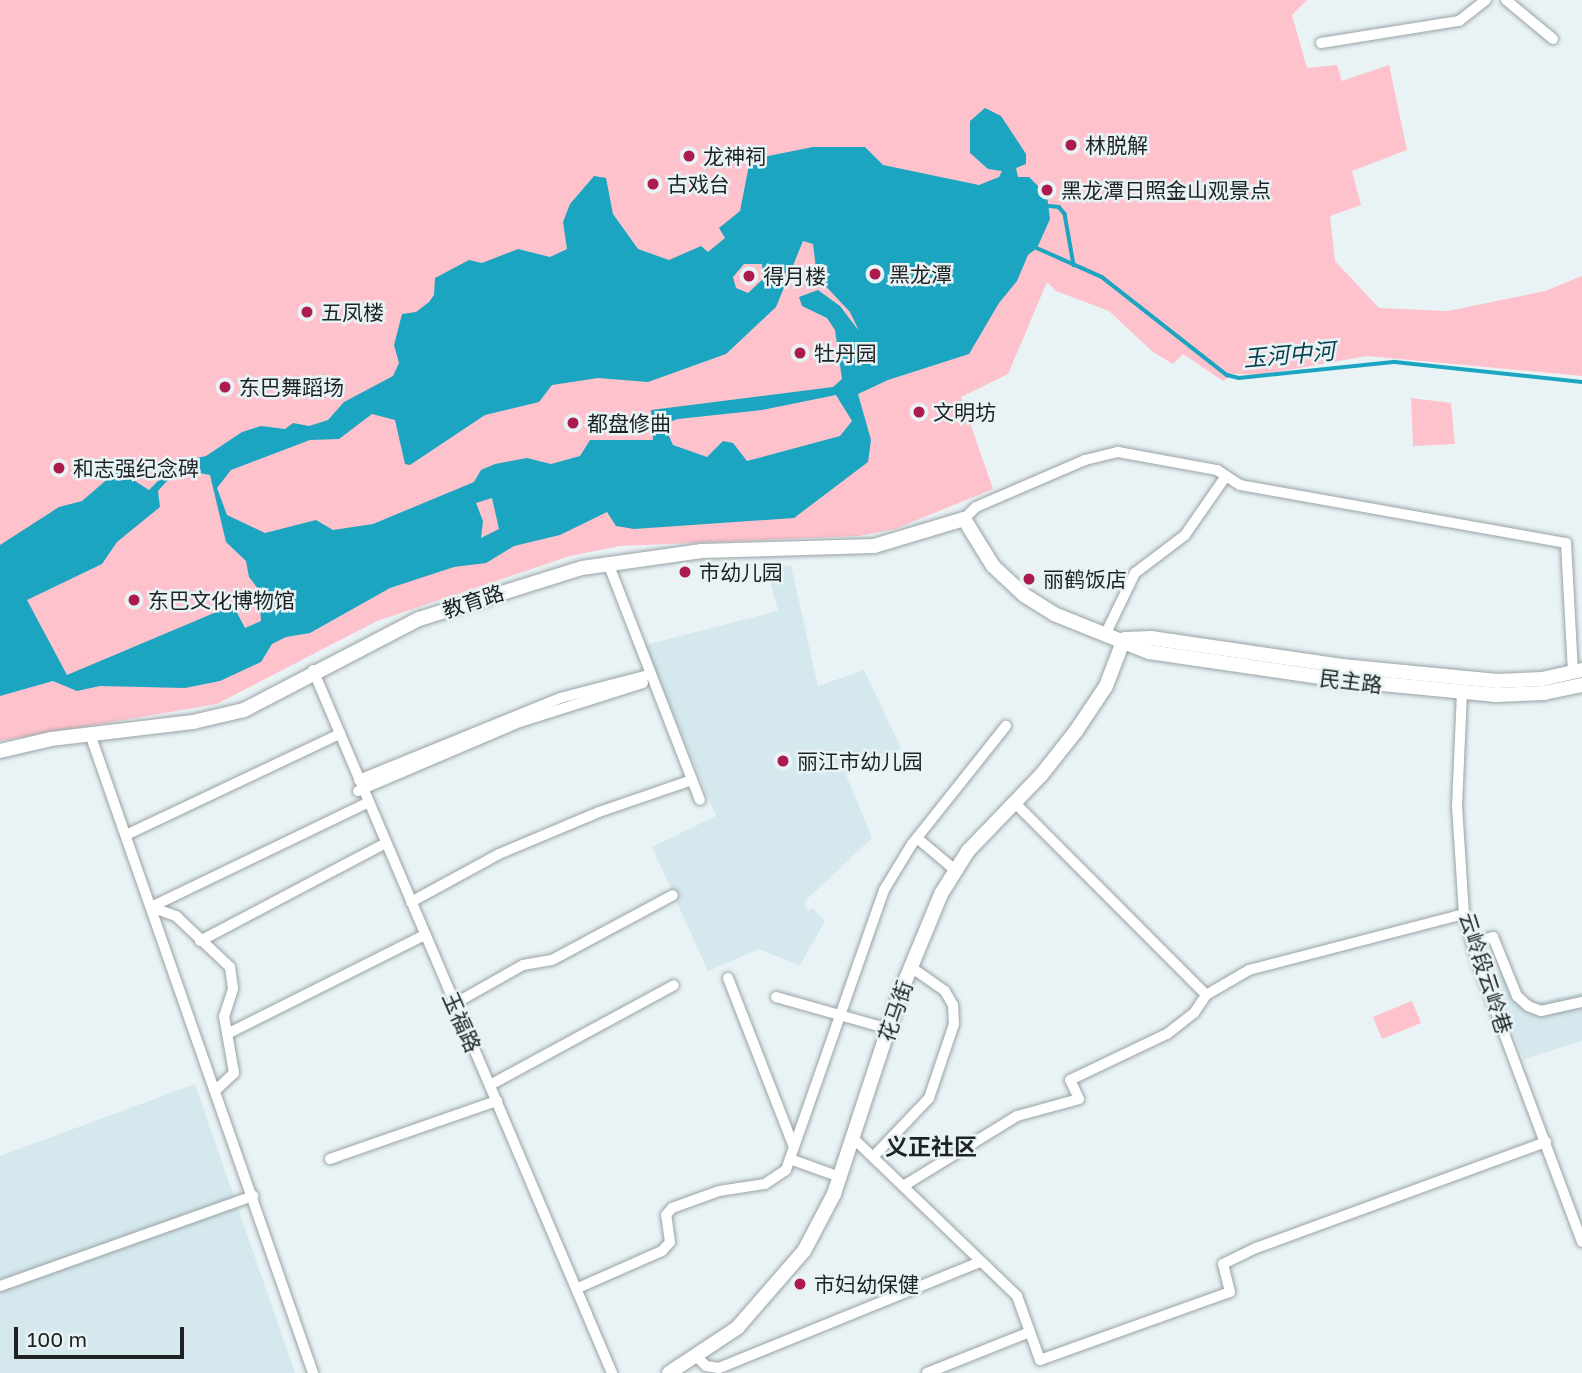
<!DOCTYPE html>
<html>
<head>
<meta charset="utf-8">
<style>
	body { margin:0 }
	#map { position:relative; width:1582px; height:1373px; overflow:hidden; background:#e9f3f6; font-family:"Golos Text","Noto Sans SC",sans-serif }
	div>[style] { position:absolute }
	[style*='--x'] { left:calc(var(--x)*1px); top:calc(var(--y)*1px); width:calc(var(--w)*1px); rotate:calc(var(--a)*1deg) }
	.built>* { inset:0; background:#d4e8ed }
	.green>* { inset:0; background:#fec2cc }
	.water>* { inset:0; background:#1ba5c1 }
	.stream>* { height:3.5px; margin:-1.75px; padding:0 1.75px; transform-origin:1.75px; border-radius:1.75px; background:#1ba5c1 }
	.roads { filter:drop-shadow(0 0 2px #99a2a5) drop-shadow(0 0 2px #99a2a5) }
	.street>* { height:10px; margin:-5px; padding:0 5px; transform-origin:5px; border-radius:5px; background:#fff }
	.secondary>* { height:14px; margin:-7px; padding:0 7px; transform-origin:7px; border-radius:7px; background:#fff }
	.dots>* { width:19px; height:19px; translate:-50% -50%; box-sizing:border-box; border:4px solid #e9f3f6; border-radius:50% }
	span { translate:-50% -50%; white-space:nowrap; text-align:center; line-height:1.15; -webkit-text-stroke:5px #e9f3f6; paint-order:stroke }
	.poi-label { font-size:21px; color:#1e2223 }
	.left { translate:0 -50%; text-align:left }
	.street-label { font-size:21px; color:#1e2223 }
	.water-label { font-size:23px; color:#053f4b; font-style:italic }
	.neighbourhood-label { font-size:23px; color:#1e2223; font-weight:700 }
	.scale { position:absolute; left:14px; top:1327px; width:170px; height:32px; box-sizing:border-box; border:4px solid #1e2223; border-top:0; padding-left:9px; font-size:21px; line-height:24px; white-space:nowrap; color:#1e2223; -webkit-text-stroke:5px #e9f3f6; paint-order:stroke }
</style>
</head>
<body>
<div id="map">
	<div class="built">
		<i style="clip-path:polygon(791px 565px,818px 686px,864px 670px,901px 748px,846px 775px,872px 838px,804px 902px,808px 911px,812px 908px,825px 921px,800px 965px,758px 949px,708px 971px,652px 847px,716px 816px,645px 645px,778px 611px,767px 570px)"></i>
		<i style="clip-path:polygon(1511px 968px,1523px 999px,1538px 1002px,1582px 993px,1582px 1041px,1524px 1059px,1492px 976px)"></i>
		<i style="clip-path:polygon(195px 1084px,295px 1373px,0 1373px,0 1156px)"></i>
	</div>
	<div class="green">
		<i style="clip-path:polygon(0 0,1307px 0,1292px 15px,1307px 68px,1337px 65px,1342px 81px,1389px 65px,1407px 150px,1352px 171px,1361px 205px,1330px 216px,1335px 261px,1379px 308px,1448px 311px,1545px 291px,1582px 276px,1582px 376px,1367px 356px,1260px 375px,1233px 374px,1223px 381px,1183px 354px,1173px 364px,1153px 352px,1109px 311px,1056px 291px,1047px 282px,1008px 374px,961px 397px,993px 489px,895px 529px,858px 536px,620px 546px,570px 556px,377px 621px,217px 704px,0 741px)"></i>
		<i style="clip-path:polygon(1411px 398px,1451px 403px,1455px 444px,1413px 446px)"></i>
		<i style="clip-path:polygon(1412px 1001px,1421px 1023px,1382px 1039px,1373px 1017px)"></i>
	</div>
	<div class="water">
		<i style="clip-path:polygon(evenodd,985px 108px,1001px 116px,1026px 154px,1026px 164px,1016px 168px,1018px 177px,1029px 177px,1047px 195px,1050px 219px,1037px 248px,1028px 255px,1017px 281px,999px 303px,969px 354px,888px 380px,858px 394px,871px 440px,868px 462px,794px 518px,634px 529px,616px 526px,607px 512px,560px 535px,514px 546px,486px 563px,454px 567px,390px 588px,310px 633px,286px 637px,272px 644px,261px 662px,220px 681px,185px 688px,100px 686px,77px 691px,53px 681px,0 696px,0 545px,59px 507px,82px 501px,118px 470px,149px 490px,177px 462px,206px 456px,242px 432px,261px 426px,285px 429px,293px 423px,309px 426px,328px 420px,344px 402px,393px 376px,399px 363px,394px 345px,402px 314px,416px 312px,429px 302px,434px 295px,435px 278px,469px 260px,482px 263px,518px 249px,550px 257px,567px 249px,563px 222px,570px 204px,594px 176px,606px 178px,613px 214px,638px 249px,669px 260px,701px 246px,708px 252px,725px 238px,719px 228px,740px 211px,749px 165px,763px 157px,813px 147px,865px 147px,883px 165px,979px 185px,999px 177px,1002px 171px,988px 169px,970px 153px,970px 121px,985px 108px,803px 241px,813px 244px,817px 277px,850px 312px,859px 331px,840px 306px,818px 290px,799px 297px,802px 306px,827px 318px,835px 330px,842px 379px,833px 387px,651px 410px,653px 440px,590px 440px,580px 456px,551px 464px,527px 458px,495px 464px,481px 470px,474px 482px,373px 524px,333px 530px,316px 520px,265px 533px,227px 515px,217px 488px,231px 470px,310px 440px,339px 439px,372px 414px,395px 420px,405px 464px,410px 465px,485px 415px,539px 402px,552px 385px,598px 378px,648px 382px,726px 354px,776px 307px,803px 241px,985px 108px,744px 264px,762px 264px,763px 279px,748px 293px,736px 288px,733px 277px,744px 264px,985px 108px,836px 395px,852px 421px,840px 436px,747px 461px,733px 443px,723px 441px,707px 457px,673px 445px,668px 434px,669px 422px,678px 419px,762px 410px,836px 395px,985px 108px,194px 472px,210px 475px,226px 542px,246px 561px,249px 577px,259px 590px,261px 621px,245px 628px,233px 605px,67px 675px,27px 600px,102px 564px,117px 542px,160px 507px,158px 491px,167px 481px,194px 472px,985px 108px,492px 498px,499px 529px,481px 538px,483px 521px,476px 503px,492px 498px)"></i>
	</div>
	<div class="stream">
		<i style="--x:1049;--y:206;--w:10;--a:6"></i>
		<i style="--x:1059;--y:207;--w:9;--a:49"></i>
		<i style="--x:1065;--y:214;--w:52;--a:80"></i>
		<i style="--x:1037;--y:248;--w:71;--a:24"></i>
		<i style="--x:1102;--y:277;--w:159;--a:38.1"></i>
		<i style="--x:1227;--y:375;--w:12;--a:14"></i>
		<i style="--x:1239;--y:378;--w:157;--a:-5.9"></i>
		<i style="--x:1395;--y:362;--w:188;--a:6.1"></i>
	</div>
	<div class="roads">
		<div class="street">
			<i style="--x:1506;--y:0;--w:61;--a:39.7"></i>
			<i style="--x:1321;--y:43;--w:140;--a:-9.1"></i>
			<i style="--x:1459;--y:21;--w:34;--a:-38"></i>
			<i style="--x:964;--y:519;--w:17;--a:-45"></i>
			<i style="--x:976;--y:507;--w:119;--a:-23.3"></i>
			<i style="--x:1085;--y:460;--w:34;--a:-14"></i>
			<i style="--x:1118;--y:452;--w:101;--a:10.3"></i>
			<i style="--x:1217;--y:470;--w:27;--a:33"></i>
			<i style="--x:1240;--y:485;--w:331;--a:10.1"></i>
			<i style="--x:1566;--y:543;--w:129;--a:86.9"></i>
			<i style="--x:608;--y:563;--w:254;--a:68.8"></i>
			<i style="--x:1106;--y:633;--w:67;--a:-64.2"></i>
			<i style="--x:1135;--y:573;--w:63;--a:-37.2"></i>
			<i style="--x:1185;--y:535;--w:72;--a:-55.2"></i>
			<i style="--x:313;--y:670;--w:764;--a:66.96"></i>
			<i style="--x:1462;--y:692;--w:114;--a:92.5"></i>
			<i style="--x:1457;--y:806;--w:107;--a:86.3"></i>
			<i style="--x:1464;--y:913;--w:50;--a:74.8"></i>
			<i style="--x:1477;--y:961;--w:300;--a:69.5"></i>
			<i style="--x:90;--y:734;--w:677;--a:70.76"></i>
			<i style="--x:359;--y:780;--w:217;--a:-22.2"></i>
			<i style="--x:560;--y:698;--w:92;--a:-14.5"></i>
			<i style="--x:358;--y:791;--w:176;--a:-23.1"></i>
			<i style="--x:520;--y:722;--w:129;--a:-17.6"></i>
			<i style="--x:1015;--y:803;--w:271;--a:45.1"></i>
			<i style="--x:126;--y:835;--w:237;--a:-25.3"></i>
			<i style="--x:917;--y:838;--w:50;--a:40.1"></i>
			<i style="--x:411;--y:902;--w:100;--a:-28.6"></i>
			<i style="--x:499;--y:854;--w:108;--a:-22.8"></i>
			<i style="--x:599;--y:812;--w:98;--a:-19"></i>
			<i style="--x:151;--y:907;--w:242;--a:-25.7"></i>
			<i style="--x:151;--y:907;--w:27;--a:20"></i>
			<i style="--x:176;--y:916;--w:74;--a:43.4"></i>
			<i style="--x:230;--y:967;--w:22;--a:82"></i>
			<i style="--x:233;--y:989;--w:28;--a:108"></i>
			<i style="--x:224;--y:1016;--w:58;--a:80"></i>
			<i style="--x:234;--y:1073;--w:25;--a:137"></i>
			<i style="--x:200;--y:941;--w:210;--a:-27.8"></i>
			<i style="--x:1472;--y:943;--w:22;--a:-16"></i>
			<i style="--x:1493;--y:937;--w:64;--a:67.9"></i>
			<i style="--x:1517;--y:996;--w:15;--a:42"></i>
			<i style="--x:1528;--y:1006;--w:14;--a:21"></i>
			<i style="--x:1541;--y:1011;--w:42;--a:-12.4"></i>
			<i style="--x:728;--y:978;--w:181;--a:68.7"></i>
			<i style="--x:776;--y:997;--w:117;--a:15.8"></i>
			<i style="--x:454;--y:1004;--w:79;--a:-29.5"></i>
			<i style="--x:523;--y:965;--w:29;--a:-10"></i>
			<i style="--x:552;--y:960;--w:137;--a:-28.2"></i>
			<i style="--x:227;--y:1034;--w:221;--a:-26.6"></i>
			<i style="--x:490;--y:1085;--w:209;--a:-28.5"></i>
			<i style="--x:853;--y:1138;--w:228;--a:43.9"></i>
			<i style="--x:1017;--y:1296;--w:68;--a:70.2"></i>
			<i style="--x:1040;--y:1360;--w:202;--a:-19.7"></i>
			<i style="--x:1230;--y:1292;--w:29;--a:-104"></i>
			<i style="--x:1223;--y:1264;--w:37;--a:-26"></i>
			<i style="--x:1256;--y:1248;--w:309;--a:-20.1"></i>
			<i style="--x:874;--y:1156;--w:80;--a:-46.5"></i>
			<i style="--x:929;--y:1098;--w:78;--a:-71.3"></i>
			<i style="--x:954;--y:1024;--w:19;--a:-93"></i>
			<i style="--x:953;--y:1005;--w:16;--a:-120"></i>
			<i style="--x:945;--y:991;--w:42;--a:-144.8"></i>
			<i style="--x:330;--y:1159;--w:177;--a:-19.2"></i>
			<i style="--x:790;--y:1159;--w:53;--a:19.8"></i>
			<i style="--x:905;--y:1185;--w:132;--a:-31.6"></i>
			<i style="--x:1017;--y:1116;--w:64;--a:-15.3"></i>
			<i style="--x:1079;--y:1099;--w:21;--a:-115"></i>
			<i style="--x:1070;--y:1080;--w:107;--a:-25.4"></i>
			<i style="--x:1167;--y:1034;--w:34;--a:-38"></i>
			<i style="--x:1194;--y:1013;--w:22;--a:-56"></i>
			<i style="--x:1206;--y:995;--w:50;--a:-30.2"></i>
			<i style="--x:1249;--y:970;--w:222;--a:-14.6"></i>
			<i style="--x:0;--y:1286;--w:269;--a:-19.6"></i>
			<i style="--x:578;--y:1288;--w:92;--a:-23.8"></i>
			<i style="--x:662;--y:1251;--w:12;--a:-48"></i>
			<i style="--x:670;--y:1242;--w:27;--a:-98"></i>
			<i style="--x:666;--y:1215;--w:9;--a:-49"></i>
			<i style="--x:672;--y:1208;--w:50;--a:-19.9"></i>
			<i style="--x:719;--y:1191;--w:47;--a:-8.7"></i>
			<i style="--x:765;--y:1184;--w:25;--a:-34"></i>
			<i style="--x:786;--y:1170;--w:297;--a:-70.7"></i>
			<i style="--x:884;--y:890;--w:54;--a:-58.7"></i>
			<i style="--x:912;--y:844;--w:151;--a:-51.5"></i>
			<i style="--x:698;--y:1358;--w:11;--a:45"></i>
			<i style="--x:706;--y:1366;--w:13;--a:9"></i>
			<i style="--x:719;--y:1368;--w:282;--a:-22.1"></i>
			<i style="--x:927;--y:1373;--w:111;--a:-21.7"></i>
		</div>
		<div class="secondary">
			<i style="--x:1125;--y:639;--w:26;--a:-2"></i>
			<i style="--x:1151;--y:638;--w:193;--a:8.3"></i>
			<i style="--x:1342;--y:666;--w:156;--a:5.5"></i>
			<i style="--x:1497;--y:681;--w:45;--a:-2.5"></i>
			<i style="--x:1542;--y:679;--w:41;--a:-12.7"></i>
			<i style="--x:0;--y:751;--w:52;--a:-13.2"></i>
			<i style="--x:51;--y:739;--w:143;--a:-6.8"></i>
			<i style="--x:193;--y:722;--w:52;--a:-13.2"></i>
			<i style="--x:244;--y:710;--w:197;--a:-27.5"></i>
			<i style="--x:419;--y:619;--w:171;--a:-17.4"></i>
			<i style="--x:582;--y:568;--w:121;--a:-8.1"></i>
			<i style="--x:702;--y:551;--w:172;--a:-1.7"></i>
			<i style="--x:874;--y:546;--w:94;--a:-16.7"></i>
			<i style="--x:964;--y:519;--w:55;--a:58.3"></i>
			<i style="--x:993;--y:566;--w:42;--a:43.1"></i>
			<i style="--x:1024;--y:595;--w:36;--a:32"></i>
			<i style="--x:1054;--y:614;--w:102;--a:21.8"></i>
			<i style="--x:1149;--y:652;--w:194;--a:8.3"></i>
			<i style="--x:1341;--y:680;--w:156;--a:5.5"></i>
			<i style="--x:1496;--y:695;--w:48;--a:-2.4"></i>
			<i style="--x:1544;--y:693;--w:39;--a:-12"></i>
			<i style="--x:669;--y:1373;--w:82;--a:-33.5"></i>
			<i style="--x:737;--y:1328;--w:102;--a:-49"></i>
			<i style="--x:804;--y:1251;--w:64;--a:-62.2"></i>
			<i style="--x:834;--y:1194;--w:208;--a:-71.8"></i>
			<i style="--x:899;--y:996;--w:110;--a:-67.6"></i>
			<i style="--x:941;--y:894;--w:51;--a:-57.9"></i>
			<i style="--x:968;--y:851;--w:107;--a:-46.1"></i>
			<i style="--x:1042;--y:774;--w:55;--a:-51.7"></i>
			<i style="--x:1076;--y:731;--w:54;--a:-56.3"></i>
			<i style="--x:1106;--y:686;--w:50;--a:-69"></i>
		</div>
	</div>
	<div class="dots">
		<i style="left:1071px;top:145px;background:#ac1b4e"></i>
		<i style="left:689px;top:156px;background:#ac1b4e"></i>
		<i style="left:653px;top:184px;background:#ac1b4e"></i>
		<i style="left:1047px;top:190px;background:#ac1b4e"></i>
		<i style="left:875px;top:274px;background:#ac1b4e"></i>
		<i style="left:749px;top:276px;background:#ac1b4e"></i>
		<i style="left:307px;top:312px;background:#ac1b4e"></i>
		<i style="left:800px;top:353px;background:#ac1b4e"></i>
		<i style="left:225px;top:387px;background:#ac1b4e"></i>
		<i style="left:919px;top:412px;background:#ac1b4e"></i>
		<i style="left:573px;top:423px;background:#ac1b4e"></i>
		<i style="left:59px;top:468px;background:#ac1b4e"></i>
		<i style="left:685px;top:572px;background:#ac1b4e"></i>
		<i style="left:1029px;top:579px;background:#ac1b4e"></i>
		<i style="left:134px;top:600px;background:#ac1b4e"></i>
		<i style="left:783px;top:761px;background:#ac1b4e"></i>
		<i style="left:800px;top:1284px;background:#ac1b4e"></i>
	</div>
	<div class="poi-label">
		<span class="left" style="left:1085px;top:145px">林脱解</span>
		<span class="left" style="left:703px;top:156px">龙神祠</span>
		<span class="left" style="left:667px;top:184px">古戏台</span>
		<span class="left" style="left:1061px;top:190px">黑龙潭日照金山观景点</span>
		<span class="left" style="left:889px;top:274px">黑龙潭</span>
		<span class="left" style="left:763px;top:276px">得月楼</span>
		<span class="left" style="left:321px;top:312px">五凤楼</span>
		<span class="left" style="left:814px;top:353px">牡丹园</span>
		<span class="left" style="left:239px;top:387px">东巴舞蹈场</span>
		<span class="left" style="left:933px;top:412px">文明坊</span>
		<span class="left" style="left:587px;top:423px">都盘修曲</span>
		<span class="left" style="left:73px;top:468px">和志强纪念碑</span>
		<span class="left" style="left:699px;top:572px">市幼儿园</span>
		<span class="left" style="left:1043px;top:579px">丽鹤饭店</span>
		<span class="left" style="left:148px;top:600px">东巴文化博物馆</span>
		<span class="left" style="left:797px;top:761px">丽江市幼儿园</span>
		<span class="left" style="left:814px;top:1284px">市妇幼保健</span>
	</div>
	<div class="street-label">
		<span style="left:473px;top:601px;rotate:-18deg">教育路</span>
		<span style="left:1351px;top:681px;rotate:7deg">民主路</span>
		<span style="left:1486px;top:973px;rotate:72deg">云岭段云岭巷</span>
		<span style="left:895px;top:1011px;rotate:-71deg">花马街</span>
		<span style="left:462px;top:1022px;rotate:66deg">玉福路</span>
	</div>
	<div class="water-label">
		<span style="left:1289px;top:354px;rotate:-5deg">玉河中河</span>
	</div>
	<div class="neighbourhood-label">
		<span style="left:931px;top:1146px">义正社区</span>
	</div>
	<div class="scale">100 m</div>
</div>
</body>
</html>
